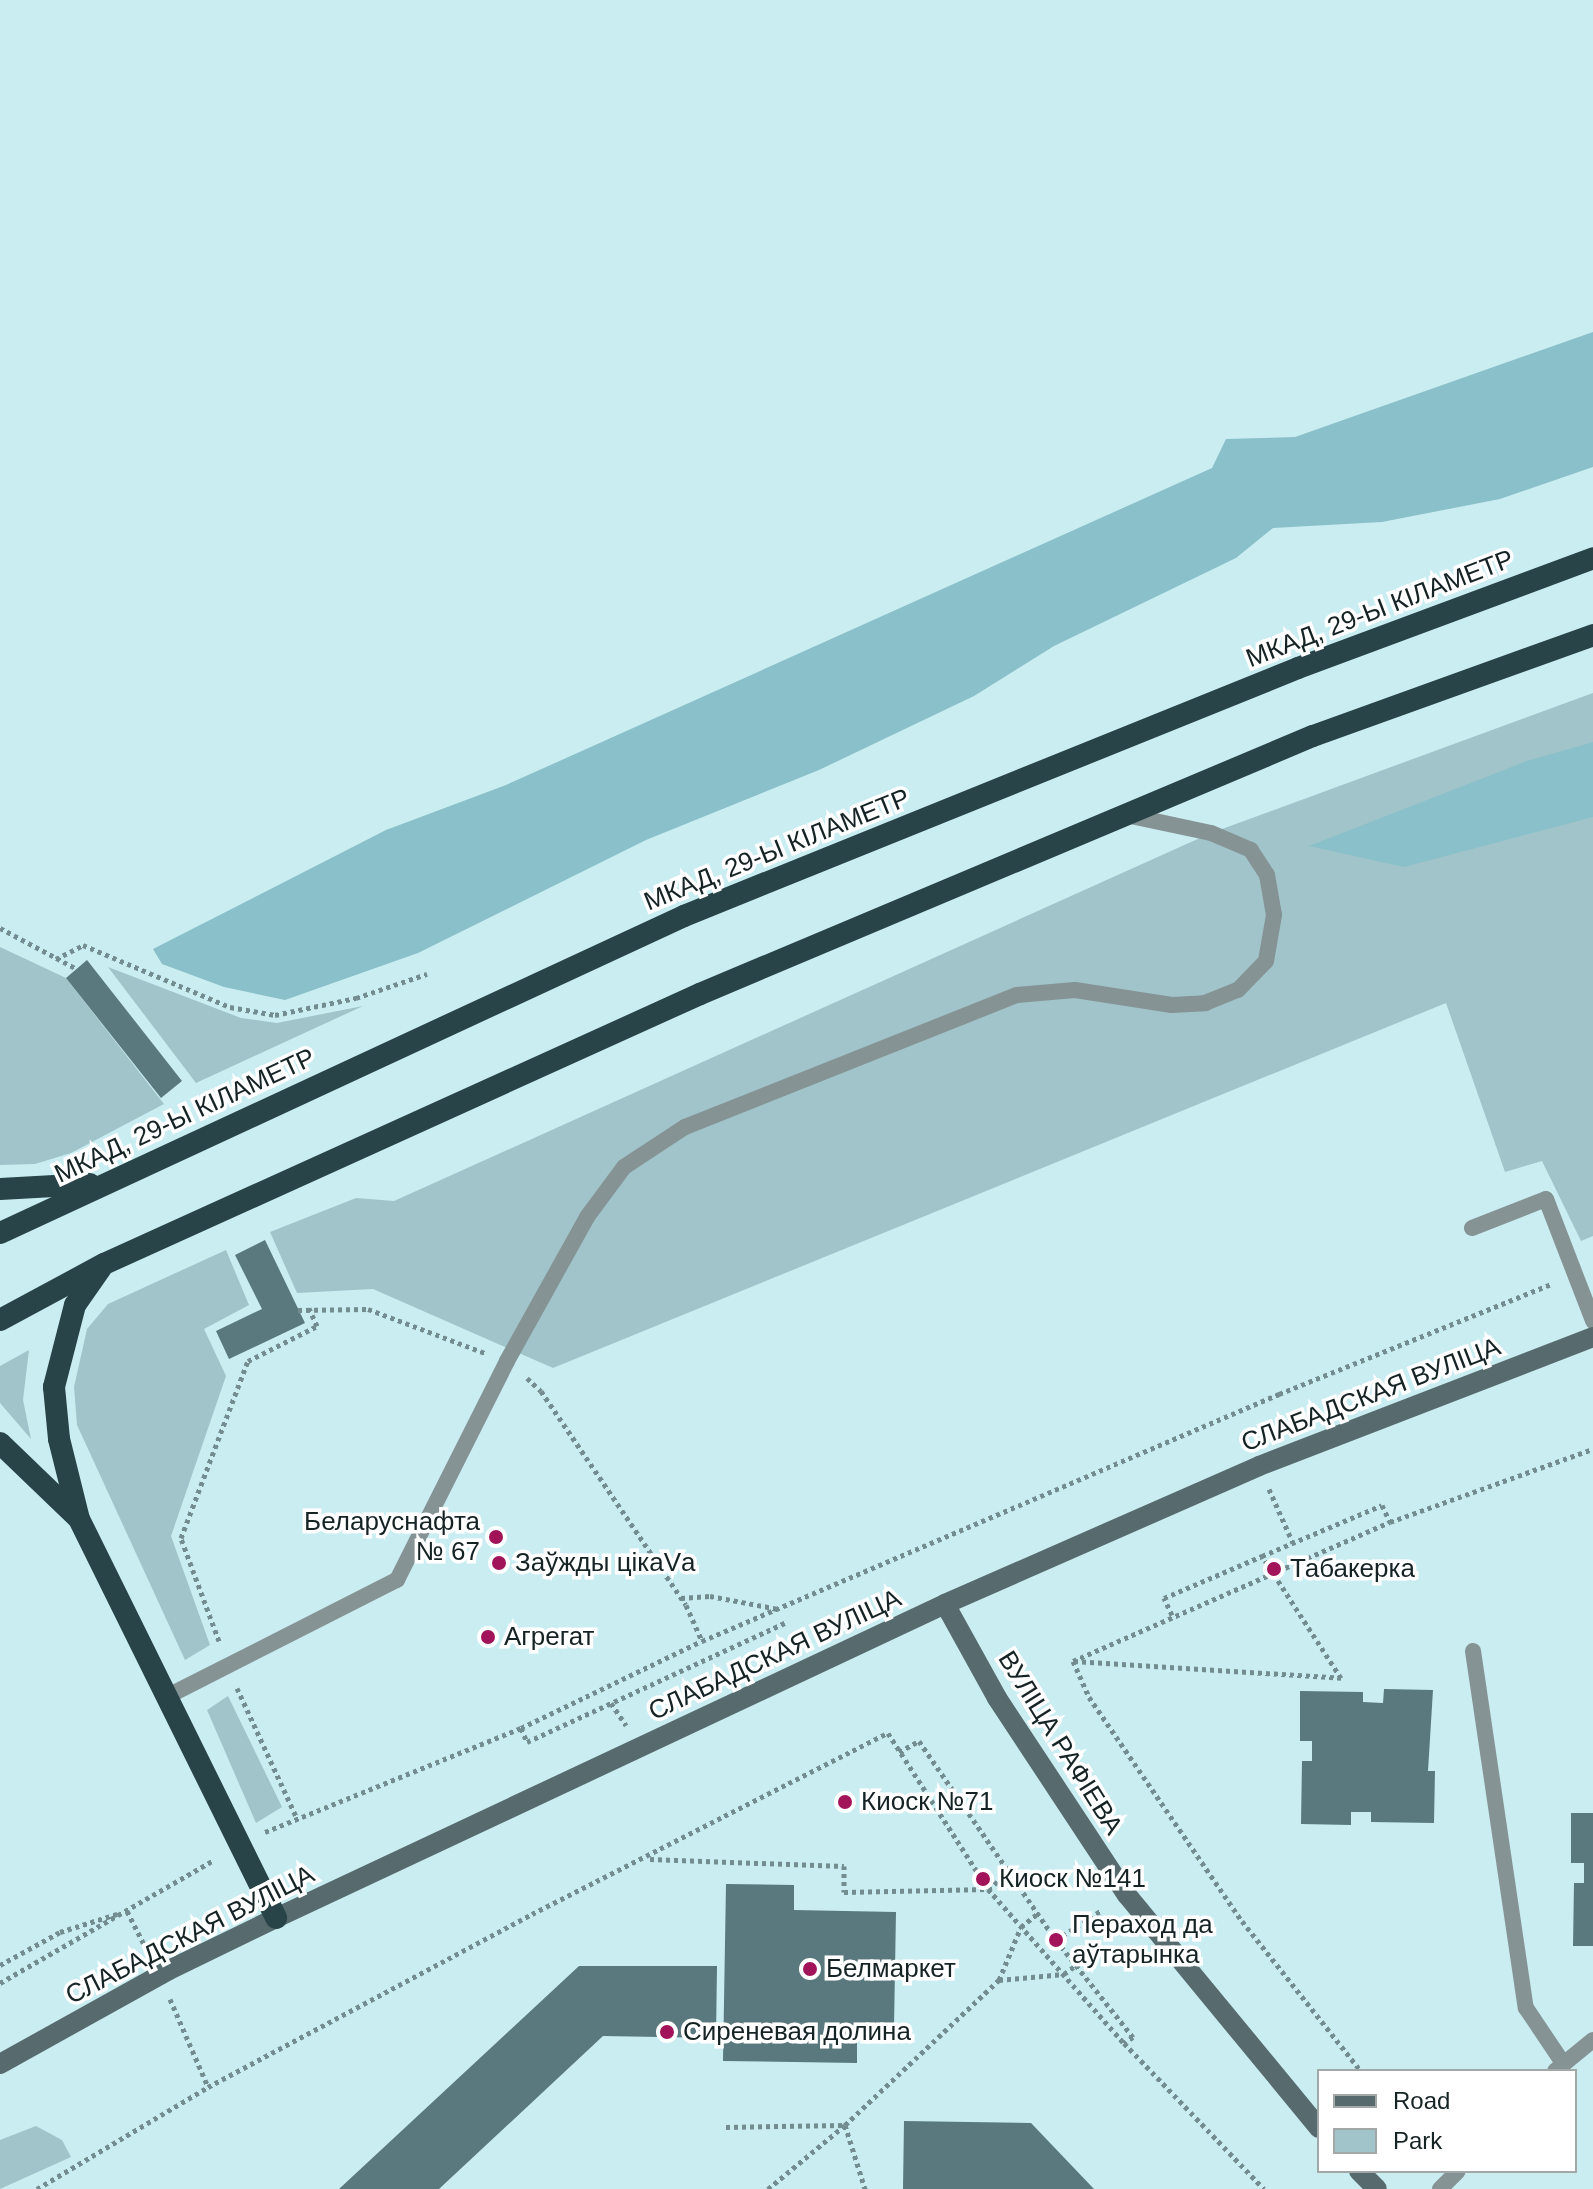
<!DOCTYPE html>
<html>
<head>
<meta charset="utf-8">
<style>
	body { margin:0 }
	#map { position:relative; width:1593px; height:2189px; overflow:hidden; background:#caedf2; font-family:Helvetica,sans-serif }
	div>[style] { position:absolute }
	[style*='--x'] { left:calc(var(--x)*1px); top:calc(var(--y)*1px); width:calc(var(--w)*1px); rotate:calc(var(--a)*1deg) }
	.green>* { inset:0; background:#a0c4ca }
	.forest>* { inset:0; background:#8ac0c9 }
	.building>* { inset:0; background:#5a797e }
	.path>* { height:5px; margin-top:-2.5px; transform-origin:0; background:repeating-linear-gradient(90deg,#738c8f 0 4px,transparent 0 8px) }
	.service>* { height:16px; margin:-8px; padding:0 8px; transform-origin:8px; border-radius:8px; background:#859395 }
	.secondary>* { height:20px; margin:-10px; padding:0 10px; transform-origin:10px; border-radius:10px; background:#576b6e }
	.trunk>* { height:22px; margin:-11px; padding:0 11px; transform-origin:11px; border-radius:11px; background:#284448 }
	.dots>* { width:22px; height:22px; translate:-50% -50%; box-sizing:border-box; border:4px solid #fff; border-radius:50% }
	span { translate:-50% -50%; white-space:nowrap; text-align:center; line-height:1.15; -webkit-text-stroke:7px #fff; paint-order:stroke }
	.street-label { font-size:26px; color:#162325 }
	.poi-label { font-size:26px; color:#162325 }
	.right { translate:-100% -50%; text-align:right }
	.left { translate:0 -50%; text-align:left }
	.legend { position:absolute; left:1317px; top:2069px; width:260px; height:104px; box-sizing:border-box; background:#fff; border:2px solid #a2a7a8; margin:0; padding:10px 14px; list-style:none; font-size:24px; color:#162325 }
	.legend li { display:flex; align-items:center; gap:16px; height:40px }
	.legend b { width:40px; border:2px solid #a2a7a8 }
</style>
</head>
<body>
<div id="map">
	<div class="green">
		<i style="clip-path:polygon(1593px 693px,1593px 1236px,1581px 1241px,1542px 1161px,1505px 1172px,1446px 1003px,553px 1368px,373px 1289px,297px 1293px,270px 1232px,356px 1198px,394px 1201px,1211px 833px)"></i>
		<i style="clip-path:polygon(0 947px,66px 978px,164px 1104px,71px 1153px,35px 1164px,0 1165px)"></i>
		<i style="clip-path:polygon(108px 967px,241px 1018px,277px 1023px,363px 1006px,196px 1083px)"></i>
		<i style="clip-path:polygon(226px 1250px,249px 1305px,204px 1329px,226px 1376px,171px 1536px,210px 1645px,185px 1660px,77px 1425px,74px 1387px,87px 1329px,108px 1304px)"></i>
		<i style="clip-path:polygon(29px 1350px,23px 1400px,31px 1439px,0 1403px,0 1366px)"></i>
		<i style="clip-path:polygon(228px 1696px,282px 1807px,256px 1823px,207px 1710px)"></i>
		<i style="clip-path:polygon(36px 2126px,62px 2140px,71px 2157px,0 2189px,0 2140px)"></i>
	</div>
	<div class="forest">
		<i style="clip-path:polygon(1593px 332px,1593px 467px,1500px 499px,1382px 522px,1273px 528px,1236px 558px,1054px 646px,974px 696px,819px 770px,646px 840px,418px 953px,285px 1000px,224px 987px,162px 964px,153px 949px,386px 830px,506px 785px,1212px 468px,1226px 439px,1295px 437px)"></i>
		<i style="clip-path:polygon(1593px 742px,1593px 817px,1404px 867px,1309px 846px,1527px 761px)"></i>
	</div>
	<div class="building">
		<i style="clip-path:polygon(87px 960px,182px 1081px,161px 1098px,66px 978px)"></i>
		<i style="clip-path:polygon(265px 1240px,305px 1323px,229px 1359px,216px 1331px,262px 1309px,235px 1255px)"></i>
		<i style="clip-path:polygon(1384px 1689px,1433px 1690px,1428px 1771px,1435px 1771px,1434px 1823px,1371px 1822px,1371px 1812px,1351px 1812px,1351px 1825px,1301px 1824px,1302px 1761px,1312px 1761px,1312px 1741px,1300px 1741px,1300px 1691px,1363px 1692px,1363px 1702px,1383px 1703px)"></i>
		<i style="clip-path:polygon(1571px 1813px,1593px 1813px,1593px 1946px,1573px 1946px,1574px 1883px,1584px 1883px,1584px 1863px,1571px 1863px)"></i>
		<i style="clip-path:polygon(726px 1884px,794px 1885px,794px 1910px,896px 1912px,894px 2027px,857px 2026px,857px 2063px,723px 2061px)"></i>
		<i style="clip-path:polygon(579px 1966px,717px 1966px,716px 2038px,603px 2036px,439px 2189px,339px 2189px)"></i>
		<i style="clip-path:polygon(904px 2121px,1031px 2123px,1094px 2189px,903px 2189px)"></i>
	</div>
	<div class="path">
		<i style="--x:0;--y:928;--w:87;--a:28"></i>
		<i style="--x:56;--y:959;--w:30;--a:-27"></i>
		<i style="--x:83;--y:945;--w:160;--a:22.9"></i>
		<i style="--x:230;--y:1007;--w:46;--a:10.1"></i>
		<i style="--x:275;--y:1015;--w:83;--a:-11.9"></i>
		<i style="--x:356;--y:998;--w:75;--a:-18.7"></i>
		<i style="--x:298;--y:1310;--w:70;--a:-0.8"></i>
		<i style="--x:368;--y:1309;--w:125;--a:20.6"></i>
		<i style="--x:527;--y:1378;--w:19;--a:43"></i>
		<i style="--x:541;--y:1391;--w:258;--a:55.9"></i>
		<i style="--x:686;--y:1605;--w:39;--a:66"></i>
		<i style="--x:1269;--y:1489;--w:59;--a:66"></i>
		<i style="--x:681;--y:1598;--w:29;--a:-4"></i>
		<i style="--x:710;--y:1596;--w:69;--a:10.8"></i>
		<i style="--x:1172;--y:1615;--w:19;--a:-115"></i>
		<i style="--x:1164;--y:1598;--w:107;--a:-23.2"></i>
		<i style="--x:1262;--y:1556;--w:130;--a:-23"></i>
		<i style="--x:1382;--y:1505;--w:19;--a:65"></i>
		<i style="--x:219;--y:1641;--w:110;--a:-110.3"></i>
		<i style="--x:181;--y:1538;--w:189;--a:-69.3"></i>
		<i style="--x:248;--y:1361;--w:77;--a:-26.9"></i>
		<i style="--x:317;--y:1326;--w:22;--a:-114"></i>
		<i style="--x:1073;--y:1661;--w:346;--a:-23.7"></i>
		<i style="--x:1390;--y:1522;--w:216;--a:-19.8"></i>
		<i style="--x:1073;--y:1661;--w:39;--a:66"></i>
		<i style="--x:1089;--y:1697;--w:271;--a:55.7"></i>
		<i style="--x:1242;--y:1921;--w:191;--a:51.6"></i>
		<i style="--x:1074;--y:1661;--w:268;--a:3.6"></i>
		<i style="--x:1341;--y:1678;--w:145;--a:-122.9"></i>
		<i style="--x:237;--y:1688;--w:141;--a:65.3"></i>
		<i style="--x:611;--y:1703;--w:27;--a:56"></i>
		<i style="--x:521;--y:1728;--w:15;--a:67"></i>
		<i style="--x:527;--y:1742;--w:284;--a:-24.8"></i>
		<i style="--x:899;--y:1752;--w:23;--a:-29"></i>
		<i style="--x:919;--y:1741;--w:242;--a:55.5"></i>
		<i style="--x:1056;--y:1940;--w:124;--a:51.6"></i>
		<i style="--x:1133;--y:2037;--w:11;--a:146"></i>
		<i style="--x:265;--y:1832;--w:276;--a:-22.1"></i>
		<i style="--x:521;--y:1728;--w:201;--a:-25.7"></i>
		<i style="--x:702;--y:1641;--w:628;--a:-23.17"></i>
		<i style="--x:1279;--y:1394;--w:293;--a:-22"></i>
		<i style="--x:650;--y:1859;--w:194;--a:2.1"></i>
		<i style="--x:844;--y:1866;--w:26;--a:90"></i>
		<i style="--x:844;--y:1892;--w:144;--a:-1.2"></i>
		<i style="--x:988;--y:1889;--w:26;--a:-37"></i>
		<i style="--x:127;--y:1911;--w:44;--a:62.9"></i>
		<i style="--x:1056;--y:1940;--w:55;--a:-33.1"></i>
		<i style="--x:0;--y:1965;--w:68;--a:-28.8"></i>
		<i style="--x:60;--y:1932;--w:60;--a:-17.5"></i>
		<i style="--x:999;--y:1980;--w:65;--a:-5.3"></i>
		<i style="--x:1064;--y:1974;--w:14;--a:-36"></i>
		<i style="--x:0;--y:1983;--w:247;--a:-29.9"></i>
		<i style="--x:170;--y:1999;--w:96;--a:66.6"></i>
		<i style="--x:726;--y:2127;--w:119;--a:-1"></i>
		<i style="--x:845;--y:2125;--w:67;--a:72.6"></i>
		<i style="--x:37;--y:2189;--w:199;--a:-30.8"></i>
		<i style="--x:208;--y:2087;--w:367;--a:-28.1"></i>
		<i style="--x:532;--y:1914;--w:399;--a:-27"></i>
		<i style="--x:888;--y:1733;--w:185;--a:57.3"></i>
		<i style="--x:988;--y:1889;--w:205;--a:48.6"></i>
		<i style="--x:1124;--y:2043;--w:202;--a:46.2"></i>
		<i style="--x:768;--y:2189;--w:100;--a:-39.7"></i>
		<i style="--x:845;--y:2125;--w:212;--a:-43.3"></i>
		<i style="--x:999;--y:1980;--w:57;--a:-67.5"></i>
		<i style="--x:1021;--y:1927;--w:22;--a:-39"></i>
	</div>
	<div class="service">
		<i style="--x:1472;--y:1228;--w:79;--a:-21.4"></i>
		<i style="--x:1546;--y:1199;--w:131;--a:68.9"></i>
		<i style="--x:1473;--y:1651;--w:361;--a:81.6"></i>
		<i style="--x:1526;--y:2008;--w:66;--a:56.1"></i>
		<i style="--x:168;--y:1696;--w:257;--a:-26.9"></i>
		<i style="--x:397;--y:1580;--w:245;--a:-63.3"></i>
		<i style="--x:507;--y:1361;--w:165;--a:-60.9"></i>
		<i style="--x:587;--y:1217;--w:62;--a:-53.5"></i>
		<i style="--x:624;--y:1167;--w:73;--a:-33.3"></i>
		<i style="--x:685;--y:1127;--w:357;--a:-21.7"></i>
		<i style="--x:1017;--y:995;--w:58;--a:-4.9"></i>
		<i style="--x:1075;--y:990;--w:98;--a:8.8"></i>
		<i style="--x:1172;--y:1005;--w:33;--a:-3"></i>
		<i style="--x:1205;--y:1003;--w:35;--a:-22"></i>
		<i style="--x:1238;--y:990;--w:40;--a:-46"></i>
		<i style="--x:1266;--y:961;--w:47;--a:-80.1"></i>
		<i style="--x:1274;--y:915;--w:41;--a:-99.9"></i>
		<i style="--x:1267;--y:875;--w:30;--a:-123"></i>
		<i style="--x:1251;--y:850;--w:43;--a:-157"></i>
		<i style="--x:1211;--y:833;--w:87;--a:-168"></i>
		<i style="--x:1555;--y:2071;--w:49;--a:-39.2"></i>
		<i style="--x:1440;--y:2189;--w:25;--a:-45"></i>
	</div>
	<div class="secondary">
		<i style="--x:945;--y:1604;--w:107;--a:61"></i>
		<i style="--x:997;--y:1698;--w:236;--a:56.6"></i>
		<i style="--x:1127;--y:1895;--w:302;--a:50.5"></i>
		<i style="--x:0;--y:2064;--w:193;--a:-29.1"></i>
		<i style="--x:169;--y:1970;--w:119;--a:-25.9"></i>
		<i style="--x:276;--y:1918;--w:739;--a:-25.14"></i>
		<i style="--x:945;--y:1604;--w:343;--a:-23.7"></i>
		<i style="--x:1259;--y:1466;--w:358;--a:-21.1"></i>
		<i style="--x:1359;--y:2171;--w:25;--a:45"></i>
	</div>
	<div class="trunk">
		<i style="--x:0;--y:1189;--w:90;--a:-3.2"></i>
		<i style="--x:0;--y:1233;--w:754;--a:-24.87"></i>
		<i style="--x:684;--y:916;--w:662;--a:-21.99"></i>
		<i style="--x:1298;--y:668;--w:315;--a:-20.4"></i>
		<i style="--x:101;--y:1268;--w:45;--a:125.1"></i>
		<i style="--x:75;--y:1305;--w:85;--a:104.4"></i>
		<i style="--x:54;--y:1387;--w:52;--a:84.5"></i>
		<i style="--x:59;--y:1439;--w:82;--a:76"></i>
		<i style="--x:79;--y:1519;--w:445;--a:63.7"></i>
		<i style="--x:0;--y:1320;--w:118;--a:-28.3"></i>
		<i style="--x:104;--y:1264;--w:654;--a:-24.37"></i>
		<i style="--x:700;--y:994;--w:665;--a:-22.83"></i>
		<i style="--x:1313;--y:736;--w:298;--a:-19.8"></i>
		<i style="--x:0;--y:1443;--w:107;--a:43.9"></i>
	</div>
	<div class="dots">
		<i style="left:496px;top:1537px;background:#a2145a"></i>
		<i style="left:499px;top:1563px;background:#a2145a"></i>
		<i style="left:1274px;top:1569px;background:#a2145a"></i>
		<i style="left:488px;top:1637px;background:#a2145a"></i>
		<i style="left:845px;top:1802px;background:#a2145a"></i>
		<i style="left:983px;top:1879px;background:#a2145a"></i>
		<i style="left:1056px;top:1940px;background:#a2145a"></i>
		<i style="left:810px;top:1969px;background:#a2145a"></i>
		<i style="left:667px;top:2032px;background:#a2145a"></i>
	</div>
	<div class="street-label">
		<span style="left:1380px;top:609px;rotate:-21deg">МКАД, 29-Ы КІЛАМЕТР</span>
		<span style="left:777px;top:850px;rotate:-22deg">МКАД, 29-Ы КІЛАМЕТР</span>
		<span style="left:185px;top:1116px;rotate:-25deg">МКАД, 29-Ы КІЛАМЕТР</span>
		<span style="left:1371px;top:1395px;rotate:-21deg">СЛАБАДСКАЯ ВУЛІЦА</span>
		<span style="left:775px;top:1655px;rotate:-25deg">СЛАБАДСКАЯ ВУЛІЦА</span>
		<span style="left:1060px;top:1743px;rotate:58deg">ВУЛІЦА РАФІЕВА</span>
		<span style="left:190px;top:1935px;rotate:-27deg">СЛАБАДСКАЯ ВУЛІЦА</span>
	</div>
	<div class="poi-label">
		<span class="right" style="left:480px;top:1537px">Беларуснафта<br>№ 67</span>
		<span class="left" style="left:515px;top:1563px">Заўжды цікаVа</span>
		<span class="left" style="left:1290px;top:1569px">Табакерка</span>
		<span class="left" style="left:504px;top:1637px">Агрегат</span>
		<span class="left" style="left:861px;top:1802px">Киоск №71</span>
		<span class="left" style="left:999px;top:1879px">Киоск №141</span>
		<span class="left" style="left:1072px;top:1940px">Пераход да<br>аўтарынка</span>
		<span class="left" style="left:826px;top:1969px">Белмаркет</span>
		<span class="left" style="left:683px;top:2032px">Сиреневая долина</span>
	</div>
	<ul class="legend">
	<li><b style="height:10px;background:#576b6e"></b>Road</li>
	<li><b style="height:22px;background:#a0c4ca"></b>Park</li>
	</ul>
</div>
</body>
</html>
